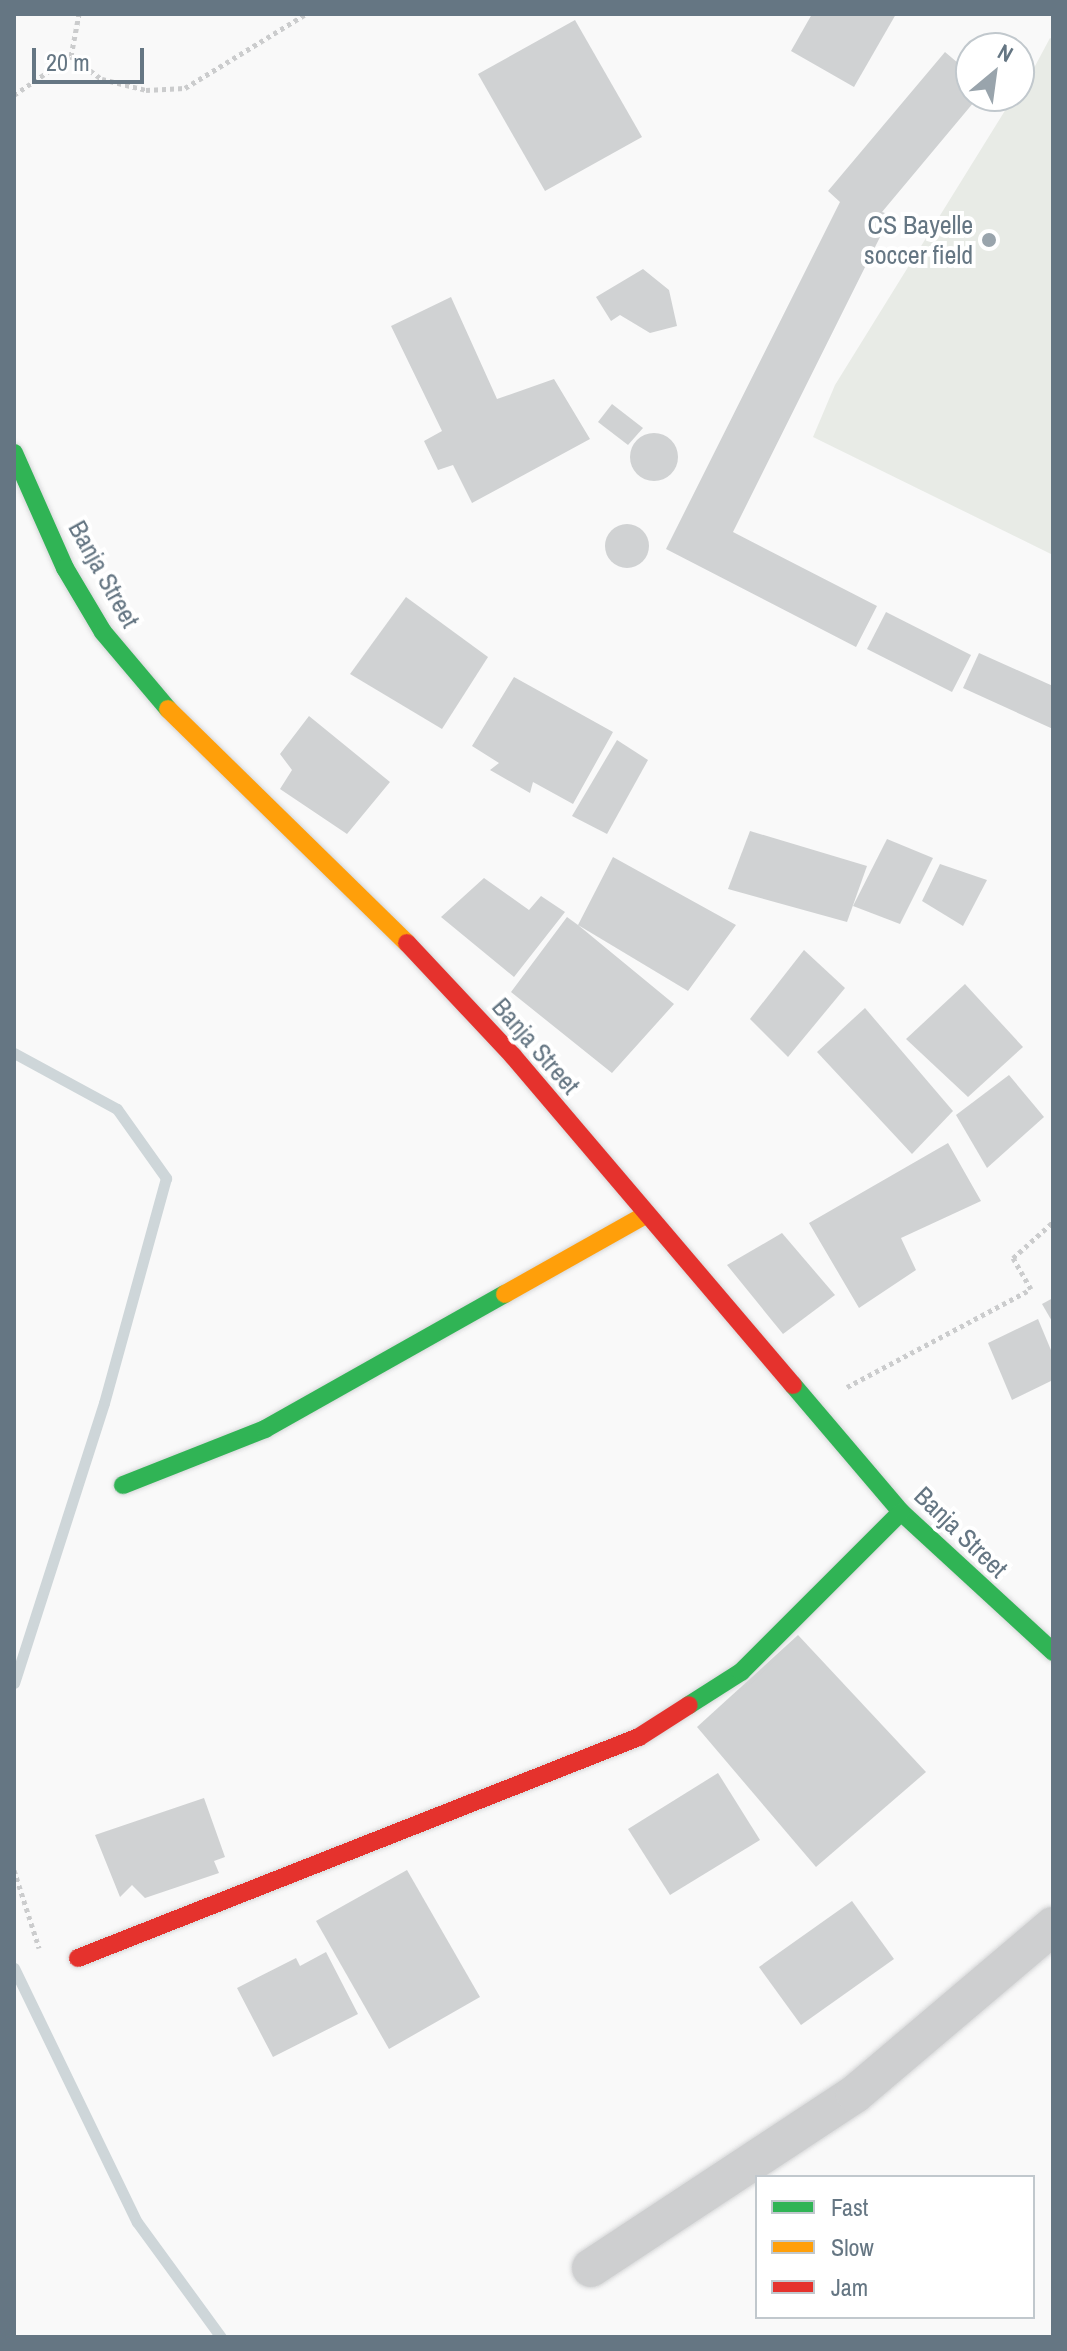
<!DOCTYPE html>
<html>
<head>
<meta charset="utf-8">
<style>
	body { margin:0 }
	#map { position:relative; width:1067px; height:2351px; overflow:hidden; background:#f9f9f9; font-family:"Archivo Narrow",sans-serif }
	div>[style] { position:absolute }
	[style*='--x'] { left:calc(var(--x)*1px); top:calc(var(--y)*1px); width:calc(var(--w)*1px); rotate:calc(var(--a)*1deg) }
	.green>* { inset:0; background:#e8ebe6 }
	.stream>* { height:11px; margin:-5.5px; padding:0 5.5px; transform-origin:5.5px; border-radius:5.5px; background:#ced6d9 }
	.building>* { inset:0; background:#d0d2d3 }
	.round { border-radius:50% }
	.path>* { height:5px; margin-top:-2.5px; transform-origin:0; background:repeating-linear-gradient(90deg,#cbcccd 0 4px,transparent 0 8px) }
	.roads { filter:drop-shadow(0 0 2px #d5d6d7) drop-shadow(0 0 2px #d5d6d7) }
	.street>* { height:38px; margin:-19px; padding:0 19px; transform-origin:19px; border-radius:19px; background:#cecfd0 }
	.fast>* { height:18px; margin:-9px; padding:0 9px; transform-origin:9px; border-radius:9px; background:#30b455 }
	.slow>* { height:18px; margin:-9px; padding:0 9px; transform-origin:9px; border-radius:9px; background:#ff9f0a }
	.jam>* { height:18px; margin:-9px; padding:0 9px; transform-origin:9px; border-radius:9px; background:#e5322d }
	.dots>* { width:22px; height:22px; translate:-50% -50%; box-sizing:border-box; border:4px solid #fff; border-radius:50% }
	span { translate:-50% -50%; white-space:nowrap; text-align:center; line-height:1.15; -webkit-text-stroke:8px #fff; paint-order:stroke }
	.poi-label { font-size:26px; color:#657683 }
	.right { translate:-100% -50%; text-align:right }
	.street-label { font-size:26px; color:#657683 }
	.frame { position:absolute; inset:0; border:16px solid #657683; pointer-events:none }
	.legend { position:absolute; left:755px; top:2175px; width:280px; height:144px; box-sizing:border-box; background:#fff; border:2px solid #c1c8cd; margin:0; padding:10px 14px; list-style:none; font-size:24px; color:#657683 }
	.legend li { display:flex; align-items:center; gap:16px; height:40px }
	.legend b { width:40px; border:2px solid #c1c8cd }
	.north { position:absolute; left:955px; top:32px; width:80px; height:80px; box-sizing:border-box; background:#fff; border:2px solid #c1c8cd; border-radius:50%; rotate:29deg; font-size:22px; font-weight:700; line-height:32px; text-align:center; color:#657683 }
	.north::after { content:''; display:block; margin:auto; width:28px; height:36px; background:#99a4ac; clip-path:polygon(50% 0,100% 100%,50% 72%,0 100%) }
	.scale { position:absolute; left:32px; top:48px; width:112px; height:36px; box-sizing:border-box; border:4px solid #657683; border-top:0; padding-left:10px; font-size:24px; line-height:28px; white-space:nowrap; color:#657683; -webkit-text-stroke:6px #fff; paint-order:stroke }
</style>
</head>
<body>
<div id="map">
	<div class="green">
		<i style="clip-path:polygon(1050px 38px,1053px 40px,1053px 555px,813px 437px,835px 385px,1014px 96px,1019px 96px)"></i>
	</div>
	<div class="stream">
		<i style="--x:14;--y:1053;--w:117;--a:28.5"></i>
		<i style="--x:117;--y:1109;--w:85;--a:54.6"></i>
		<i style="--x:166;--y:1178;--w:233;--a:105.4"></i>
		<i style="--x:104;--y:1403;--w:294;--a:107.8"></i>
		<i style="--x:14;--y:1968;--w:282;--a:64.2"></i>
		<i style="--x:137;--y:2222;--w:142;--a:53.9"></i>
	</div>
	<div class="building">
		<i style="clip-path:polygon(812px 14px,896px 14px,854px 87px,791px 51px)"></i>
		<i style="clip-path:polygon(575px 20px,642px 137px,545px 191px,478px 74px)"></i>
		<i style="clip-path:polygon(945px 52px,971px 74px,971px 96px,979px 96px,882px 212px,891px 215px,733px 532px,877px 606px,856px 647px,666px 549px,840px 202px,828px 191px)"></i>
		<i style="clip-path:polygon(643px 269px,669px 290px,677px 326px,650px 333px,620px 315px,611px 321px,596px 297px)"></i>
		<i style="clip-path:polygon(451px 297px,497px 399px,554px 379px,590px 439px,472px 503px,453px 465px,438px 470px,424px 441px,442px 431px,391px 326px)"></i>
		<i style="clip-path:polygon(612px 404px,643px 428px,628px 445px,598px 422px)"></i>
		<i class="round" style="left:630px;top:433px;width:48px;height:48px"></i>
		<i class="round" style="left:605px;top:524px;width:44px;height:44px"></i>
		<i style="clip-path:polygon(406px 597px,488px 657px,442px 729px,350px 674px)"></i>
		<i style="clip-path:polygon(886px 612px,971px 655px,952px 692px,867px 649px)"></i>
		<i style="clip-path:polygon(979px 653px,1053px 686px,1053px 729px,963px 688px)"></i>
		<i style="clip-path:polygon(514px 677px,613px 732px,573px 804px,533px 782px,530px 793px,490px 770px,499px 763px,472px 746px)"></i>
		<i style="clip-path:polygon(309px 716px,390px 782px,347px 834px,280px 789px,292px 770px,280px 754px)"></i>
		<i style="clip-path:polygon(617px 740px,648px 760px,607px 834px,572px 816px)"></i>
		<i style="clip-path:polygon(750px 831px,867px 866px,847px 922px,728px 889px)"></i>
		<i style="clip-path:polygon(887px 839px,933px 858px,900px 924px,853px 906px)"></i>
		<i style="clip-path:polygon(613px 857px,736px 925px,688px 991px,578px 925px,674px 1004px,612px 1073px,511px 992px,567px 917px,578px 925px)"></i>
		<i style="clip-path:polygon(940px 864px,987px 880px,963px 926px,922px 901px)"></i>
		<i style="clip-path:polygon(484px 878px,529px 910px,541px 896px,565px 912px,514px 977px,441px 917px)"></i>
		<i style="clip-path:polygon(804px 950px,845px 988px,788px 1057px,750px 1019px)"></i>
		<i style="clip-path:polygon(965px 984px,1023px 1047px,968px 1097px,906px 1039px)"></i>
		<i style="clip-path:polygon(865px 1008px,953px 1111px,912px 1154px,817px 1052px)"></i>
		<i style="clip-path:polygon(1009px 1075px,1044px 1117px,987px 1168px,956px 1115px)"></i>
		<i style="clip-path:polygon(948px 1143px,981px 1201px,901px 1238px,916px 1270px,859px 1308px,809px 1223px)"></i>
		<i style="clip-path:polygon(782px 1233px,835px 1295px,783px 1334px,727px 1265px)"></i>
		<i style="clip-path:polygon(1053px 1298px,1053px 1323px,1042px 1304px)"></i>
		<i style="clip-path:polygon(1038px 1319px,1053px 1355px,1053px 1380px,1012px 1400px,988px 1343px)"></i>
		<i style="clip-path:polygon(798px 1635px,926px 1772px,816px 1867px,697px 1727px)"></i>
		<i style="clip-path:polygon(718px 1773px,760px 1840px,670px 1895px,628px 1829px)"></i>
		<i style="clip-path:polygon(204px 1798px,225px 1857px,214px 1861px,219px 1873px,145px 1898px,132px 1885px,120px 1897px,95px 1835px)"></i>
		<i style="clip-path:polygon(407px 1870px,480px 1997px,389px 2049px,316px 1921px)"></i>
		<i style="clip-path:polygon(852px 1901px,894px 1959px,801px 2025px,759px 1967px)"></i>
		<i style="clip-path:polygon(326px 1952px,358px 2014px,273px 2057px,237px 1988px,296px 1958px,300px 1966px)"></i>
	</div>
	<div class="path">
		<i style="--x:71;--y:56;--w:39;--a:37"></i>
		<i style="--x:102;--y:79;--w:45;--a:14"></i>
		<i style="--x:146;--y:90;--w:39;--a:-3"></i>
		<i style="--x:185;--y:88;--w:140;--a:-31.5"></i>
		<i style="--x:14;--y:95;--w:69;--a:-34.4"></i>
		<i style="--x:71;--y:56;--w:43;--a:-79.2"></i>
		<i style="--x:847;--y:1387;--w:208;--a:-28"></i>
		<i style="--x:1031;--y:1289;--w:36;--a:-120"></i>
		<i style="--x:1013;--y:1258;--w:54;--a:-42"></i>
		<i style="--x:14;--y:1870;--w:82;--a:72.2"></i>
	</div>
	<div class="roads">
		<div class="street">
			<i style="--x:591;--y:2268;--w:316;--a:-33.4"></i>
			<i style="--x:855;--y:2094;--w:260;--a:-40.3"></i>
		</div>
		<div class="fast">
			<i style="--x:14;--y:453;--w:126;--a:66.1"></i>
			<i style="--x:65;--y:568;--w:74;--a:59.3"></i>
			<i style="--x:103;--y:632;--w:101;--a:49.8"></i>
			<i style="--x:793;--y:1385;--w:167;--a:49.6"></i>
			<i style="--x:901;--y:1512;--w:207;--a:42.6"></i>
			<i style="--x:123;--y:1485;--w:153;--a:-21.5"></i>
			<i style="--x:265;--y:1429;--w:275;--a:-29.4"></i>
			<i style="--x:689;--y:1705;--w:62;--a:-32.4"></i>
			<i style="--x:741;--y:1672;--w:226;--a:-45"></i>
		</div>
		<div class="slow">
			<i style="--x:168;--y:709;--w:334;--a:44.4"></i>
			<i style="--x:505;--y:1294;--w:161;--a:-29.4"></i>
		</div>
		<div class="jam">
			<i style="--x:407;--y:943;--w:155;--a:46.8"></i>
			<i style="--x:513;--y:1056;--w:432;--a:49.6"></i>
			<i style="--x:78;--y:1958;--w:603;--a:-21.5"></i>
			<i style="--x:639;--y:1737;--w:59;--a:-32.6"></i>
		</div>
	</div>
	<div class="dots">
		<i style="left:989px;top:240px;background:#99a4ac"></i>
	</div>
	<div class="poi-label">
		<span class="right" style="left:973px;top:240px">CS Bayelle<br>soccer field</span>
	</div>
	<div class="street-label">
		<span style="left:104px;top:574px;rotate:61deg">Banja Street</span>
		<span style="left:536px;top:1046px;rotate:49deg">Banja Street</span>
		<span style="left:961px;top:1532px;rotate:44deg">Banja Street</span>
	</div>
	<div class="frame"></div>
	<ul class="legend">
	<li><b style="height:10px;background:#30b455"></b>Fast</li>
	<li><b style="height:10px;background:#ff9f0a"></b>Slow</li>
	<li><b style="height:10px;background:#e5322d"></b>Jam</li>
	</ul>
	<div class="north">N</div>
	<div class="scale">20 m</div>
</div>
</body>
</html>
